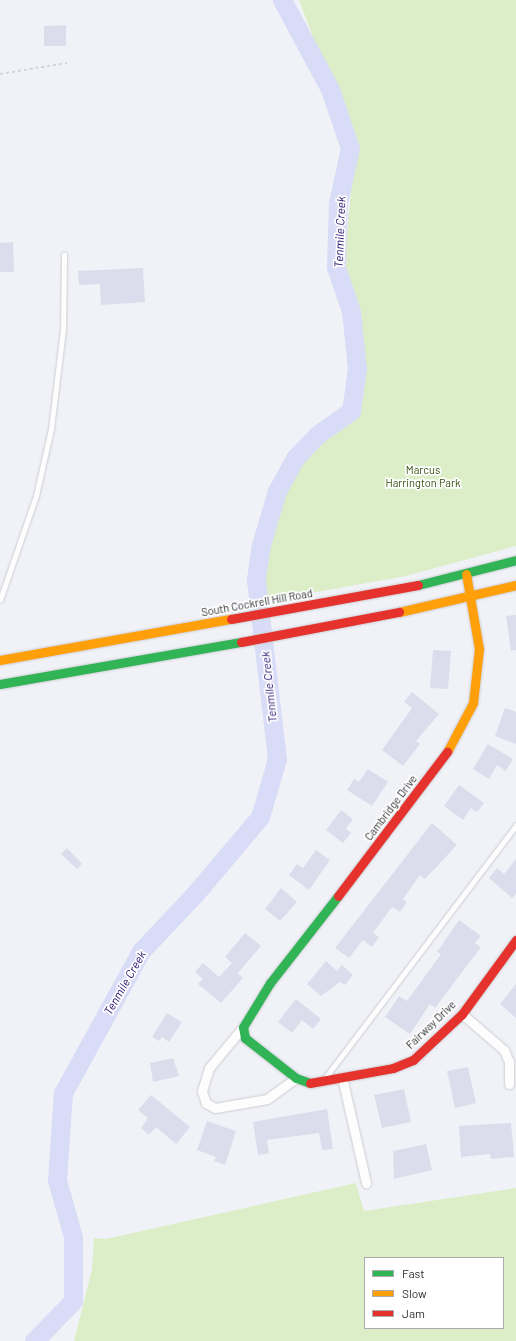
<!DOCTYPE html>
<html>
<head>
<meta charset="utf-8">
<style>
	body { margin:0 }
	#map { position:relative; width:516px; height:1341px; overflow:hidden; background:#f1f2f8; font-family:Barlow,sans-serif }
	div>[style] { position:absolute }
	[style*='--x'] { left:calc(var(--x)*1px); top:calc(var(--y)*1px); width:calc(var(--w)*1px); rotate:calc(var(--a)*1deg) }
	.green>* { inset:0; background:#dbeec7 }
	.river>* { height:19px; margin:-9.5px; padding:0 9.5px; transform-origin:9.5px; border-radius:9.5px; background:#d9dcf6 }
	.building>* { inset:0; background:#dcddec }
	.path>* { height:2px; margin-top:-1px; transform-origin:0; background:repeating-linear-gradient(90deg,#d5d5d7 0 3px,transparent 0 6px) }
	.roads { filter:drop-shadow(0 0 1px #cccdd2) drop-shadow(0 0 1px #cccdd2) }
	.lane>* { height:4.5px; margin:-2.25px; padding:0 2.25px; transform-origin:2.25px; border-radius:2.25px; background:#fdfdfe }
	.street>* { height:9px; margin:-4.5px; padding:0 4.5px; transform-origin:4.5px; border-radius:4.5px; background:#fdfdfe }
	.fast>* { height:9px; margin:-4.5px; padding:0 4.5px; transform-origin:4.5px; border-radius:4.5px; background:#30b455 }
	.slow>* { height:9px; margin:-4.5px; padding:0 4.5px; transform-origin:4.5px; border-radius:4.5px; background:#ff9f0a }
	.jam>* { height:9px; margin:-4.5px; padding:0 4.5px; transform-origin:4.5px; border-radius:4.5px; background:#e5322d }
	span { translate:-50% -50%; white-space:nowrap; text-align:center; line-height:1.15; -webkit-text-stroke:3.5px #fff; paint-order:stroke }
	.park-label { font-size:11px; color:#364c0f }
	.street-label { font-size:11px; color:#2d2e32 }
	.water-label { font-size:12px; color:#240e6e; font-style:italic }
	.legend { position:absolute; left:364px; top:1257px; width:140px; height:72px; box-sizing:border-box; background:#fff; border:1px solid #ababad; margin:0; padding:5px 7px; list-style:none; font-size:12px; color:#2d2e32 }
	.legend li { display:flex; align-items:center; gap:8px; height:20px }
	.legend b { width:20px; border:1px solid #ababad }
</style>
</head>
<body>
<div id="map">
	<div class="green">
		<i style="clip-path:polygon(299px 0,516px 0,516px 546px,406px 576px,266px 601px,263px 575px,281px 493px,297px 462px,356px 414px,363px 370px,360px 307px,344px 265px,355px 148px)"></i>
		<i style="clip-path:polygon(evenodd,356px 1183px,364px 1211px,516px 1188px,516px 1341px,74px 1341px,92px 1269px,94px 1238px,106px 1239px,356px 1183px,365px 1258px,503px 1258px,503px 1328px,365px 1328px,365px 1258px)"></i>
	</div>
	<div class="river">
		<i style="--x:34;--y:1341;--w:56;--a:-45.7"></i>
		<i style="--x:73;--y:1301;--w:64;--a:-90"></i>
		<i style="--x:73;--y:1237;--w:59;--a:-105.7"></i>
		<i style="--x:57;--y:1180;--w:87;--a:-86.1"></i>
		<i style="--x:63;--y:1093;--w:162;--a:-61.2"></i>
		<i style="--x:141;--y:951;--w:77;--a:-46.6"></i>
		<i style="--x:194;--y:895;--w:102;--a:-49.8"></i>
		<i style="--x:260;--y:817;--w:60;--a:-73.7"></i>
		<i style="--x:277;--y:759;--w:181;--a:-96.7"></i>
		<i style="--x:256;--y:579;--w:34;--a:-82"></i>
		<i style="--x:261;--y:545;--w:56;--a:-73.5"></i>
		<i style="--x:277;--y:491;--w:38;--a:-61"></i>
		<i style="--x:295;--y:458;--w:32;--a:-46"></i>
		<i style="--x:317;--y:435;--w:42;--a:-35.2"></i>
		<i style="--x:351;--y:411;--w:42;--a:-81.9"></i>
		<i style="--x:357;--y:369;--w:58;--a:-95.9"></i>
		<i style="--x:351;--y:311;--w:46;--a:-108.8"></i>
		<i style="--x:336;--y:267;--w:64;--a:-88.2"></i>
		<i style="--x:338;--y:203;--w:56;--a:-77.7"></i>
		<i style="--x:350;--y:148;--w:62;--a:-108.7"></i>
		<i style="--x:330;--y:89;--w:101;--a:-118.3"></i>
	</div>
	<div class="building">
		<i style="clip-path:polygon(66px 25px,66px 46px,44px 46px,44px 26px)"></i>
		<i style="clip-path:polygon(13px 242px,14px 272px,0 272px,0 243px)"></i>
		<i style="clip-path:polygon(143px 268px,145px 302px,101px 305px,100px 284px,79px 285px,78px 271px)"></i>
		<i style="clip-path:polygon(516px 615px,516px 650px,511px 651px,506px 616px)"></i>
		<i style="clip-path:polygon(433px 650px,451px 651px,448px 689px,430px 688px)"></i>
		<i style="clip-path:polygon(412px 692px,439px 714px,416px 741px,420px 744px,403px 766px,382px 750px,412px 708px,404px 702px)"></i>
		<i style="clip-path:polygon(505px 708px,516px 712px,516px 744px,495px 736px)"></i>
		<i style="clip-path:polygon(488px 744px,513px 759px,506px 771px,497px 765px,489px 779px,473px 769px)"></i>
		<i style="clip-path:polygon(368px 769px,388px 782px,372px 806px,347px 790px,354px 779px,359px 782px)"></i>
		<i style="clip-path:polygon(459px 785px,484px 803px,477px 812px,471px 808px,463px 820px,444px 806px)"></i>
		<i style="clip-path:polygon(341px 810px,353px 819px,346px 829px,351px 833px,343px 843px,326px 830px)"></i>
		<i style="clip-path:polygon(432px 823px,457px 845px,425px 879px,420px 875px,403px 899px,407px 902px,400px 912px,392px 907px,373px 933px,379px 937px,372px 947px,363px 940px,349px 958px,335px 948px)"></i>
		<i style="clip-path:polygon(67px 848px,82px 864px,77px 869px,61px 854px)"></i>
		<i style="clip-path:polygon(316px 850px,330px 860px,309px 890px,289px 875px,297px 864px,303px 868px)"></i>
		<i style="clip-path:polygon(516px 859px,516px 894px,512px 898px,489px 878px,497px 868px,504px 874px)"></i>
		<i style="clip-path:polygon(281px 888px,297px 902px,280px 921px,265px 909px)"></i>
		<i style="clip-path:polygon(459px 920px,481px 936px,475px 943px,481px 947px,435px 1008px,430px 1004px,410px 1034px,385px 1017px,399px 996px,407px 1001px,441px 954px,437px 952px)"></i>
		<i style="clip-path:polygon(245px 933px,261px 946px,238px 973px,243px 978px,221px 1003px,198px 984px,203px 979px,195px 972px,203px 963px,219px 977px,232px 963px,225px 957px)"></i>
		<i style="clip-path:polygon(326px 961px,337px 971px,342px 965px,353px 975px,345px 985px,340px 982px,321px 996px,307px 984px)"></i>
		<i style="clip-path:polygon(516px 984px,516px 1018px,500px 1004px)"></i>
		<i style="clip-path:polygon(296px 999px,321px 1019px,313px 1029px,302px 1020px,292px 1033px,278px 1022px)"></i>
		<i style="clip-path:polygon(167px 1013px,182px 1022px,169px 1042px,162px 1037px,159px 1041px,152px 1037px)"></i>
		<i style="clip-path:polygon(173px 1058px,179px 1076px,153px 1082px,150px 1063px)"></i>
		<i style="clip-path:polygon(468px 1067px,476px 1103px,455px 1108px,447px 1071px)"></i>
		<i style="clip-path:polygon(404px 1089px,411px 1122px,382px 1128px,374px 1095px)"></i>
		<i style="clip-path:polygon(151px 1095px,190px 1127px,176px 1144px,156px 1127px,149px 1135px,141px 1128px,148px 1118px,138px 1110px)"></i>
		<i style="clip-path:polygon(327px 1109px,333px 1149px,322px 1150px,319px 1133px,267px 1140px,269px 1153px,258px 1155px,253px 1122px)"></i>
		<i style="clip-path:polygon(207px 1121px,236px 1131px,225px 1165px,214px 1161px,216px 1157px,197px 1150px)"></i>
		<i style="clip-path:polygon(511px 1123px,514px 1157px,491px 1159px,490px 1154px,461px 1157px,459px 1126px)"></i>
		<i style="clip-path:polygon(426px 1144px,432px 1170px,394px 1179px,393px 1151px)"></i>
	</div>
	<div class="path">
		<i style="--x:0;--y:74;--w:68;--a:-9.3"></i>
	</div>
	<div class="roads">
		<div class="lane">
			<i style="--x:0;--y:600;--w:110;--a:-70.9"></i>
			<i style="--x:36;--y:496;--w:69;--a:-77.4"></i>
			<i style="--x:51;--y:429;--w:100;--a:-83.1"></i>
			<i style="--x:63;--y:330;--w:75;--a:-89.2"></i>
			<i style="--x:325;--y:1078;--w:317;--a:-52.9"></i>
		</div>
		<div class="street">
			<i style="--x:462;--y:1014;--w:55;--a:40.6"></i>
			<i style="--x:504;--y:1050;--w:13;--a:67"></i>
			<i style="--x:509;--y:1062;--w:22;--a:90"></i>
			<i style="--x:243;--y:1027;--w:53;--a:129.7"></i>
			<i style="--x:209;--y:1068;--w:24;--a:107"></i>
			<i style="--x:202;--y:1091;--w:13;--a:72"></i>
			<i style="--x:206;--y:1103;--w:10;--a:29"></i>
			<i style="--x:215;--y:1108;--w:53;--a:-9.8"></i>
			<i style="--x:267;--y:1099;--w:36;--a:-36"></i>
			<i style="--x:342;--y:1077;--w:109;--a:77.2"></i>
		</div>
		<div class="fast">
			<i style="--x:418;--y:585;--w:101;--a:-14.3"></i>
			<i style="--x:0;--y:684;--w:245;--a:-9.9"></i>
			<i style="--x:310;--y:1083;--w:15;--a:-160"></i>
			<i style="--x:296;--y:1078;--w:65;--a:-141.9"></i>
			<i style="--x:245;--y:1038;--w:11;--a:-100"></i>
			<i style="--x:243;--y:1027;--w:52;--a:-58.5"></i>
			<i style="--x:270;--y:983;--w:110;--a:-52"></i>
		</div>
		<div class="slow">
			<i style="--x:399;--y:612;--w:120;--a:-13"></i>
			<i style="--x:0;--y:660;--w:235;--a:-10.1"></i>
			<i style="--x:447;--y:752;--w:55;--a:-62"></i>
			<i style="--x:473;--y:703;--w:54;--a:-83.7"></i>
			<i style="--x:479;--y:649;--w:76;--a:-99.8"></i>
		</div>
		<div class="jam">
			<i style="--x:231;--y:619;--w:190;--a:-10.3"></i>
			<i style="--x:241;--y:642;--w:161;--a:-10.8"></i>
			<i style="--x:338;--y:896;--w:181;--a:-52.9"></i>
			<i style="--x:310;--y:1083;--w:84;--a:-10.2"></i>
			<i style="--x:393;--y:1068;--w:22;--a:-22"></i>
			<i style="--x:413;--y:1060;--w:67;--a:-43.2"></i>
			<i style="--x:462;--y:1014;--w:92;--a:-53.9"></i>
		</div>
	</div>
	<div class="park-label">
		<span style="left:423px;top:477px">Marcus<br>Harrington Park</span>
	</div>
	<div class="street-label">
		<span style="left:257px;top:603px;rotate:-10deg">South Cockrell Hill Road</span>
		<span style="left:391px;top:808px;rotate:-53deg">Cambridge Drive</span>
		<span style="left:431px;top:1025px;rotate:-44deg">Fairway Drive</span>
	</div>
	<div class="water-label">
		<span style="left:340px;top:232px;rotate:-88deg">Tenmile Creek</span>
		<span style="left:269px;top:687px;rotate:-96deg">Tenmile Creek</span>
		<span style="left:125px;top:983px;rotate:-60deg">Tenmile Creek</span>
	</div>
	<ul class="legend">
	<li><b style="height:5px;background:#30b455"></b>Fast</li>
	<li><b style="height:5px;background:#ff9f0a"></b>Slow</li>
	<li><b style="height:5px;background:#e5322d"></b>Jam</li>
	</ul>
</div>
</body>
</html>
